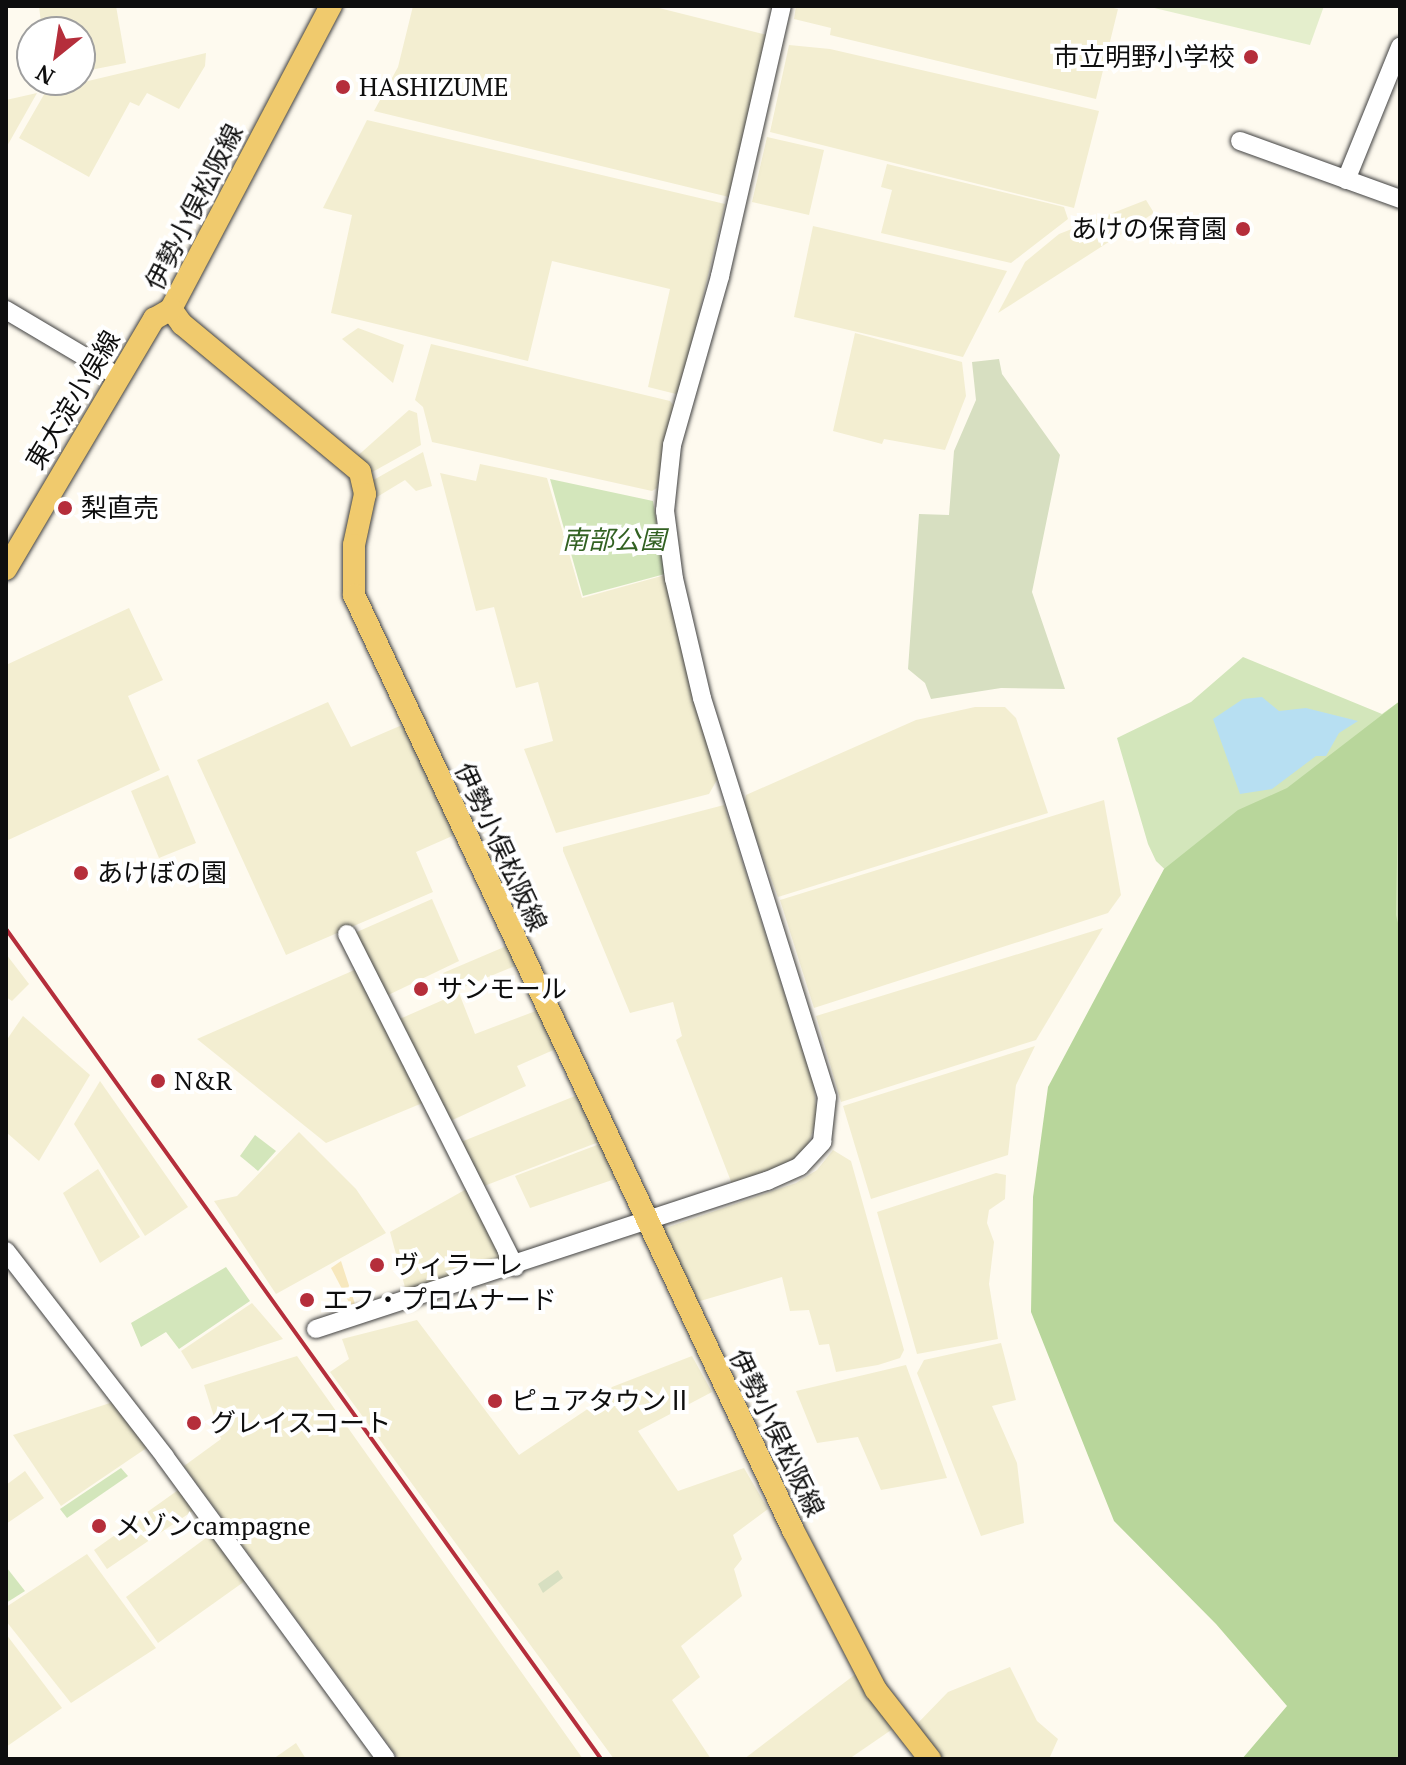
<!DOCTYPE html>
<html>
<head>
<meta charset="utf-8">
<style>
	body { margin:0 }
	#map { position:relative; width:1406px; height:1765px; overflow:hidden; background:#fefaef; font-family:"PT Serif","Noto Sans JP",serif }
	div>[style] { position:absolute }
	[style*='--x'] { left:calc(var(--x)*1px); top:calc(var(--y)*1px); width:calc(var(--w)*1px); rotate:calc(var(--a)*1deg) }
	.farmland>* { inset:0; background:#f3eed1 }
	.green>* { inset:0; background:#d3e6bb }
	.forest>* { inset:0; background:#b8d69b }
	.sand>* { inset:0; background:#f7e8be }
	.cemetery>* { inset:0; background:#d7dfc1 }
	.pitch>* { inset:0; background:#e4eecc }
	.water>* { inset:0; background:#b7dff2 }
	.roads { filter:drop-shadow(0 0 2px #414141) drop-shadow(0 0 2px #414141) }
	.minor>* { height:18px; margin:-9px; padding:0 9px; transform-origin:9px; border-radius:9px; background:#fff }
	.major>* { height:22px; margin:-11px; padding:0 11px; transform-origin:11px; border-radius:11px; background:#f0ca6d }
	.rail>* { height:4px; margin:-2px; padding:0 2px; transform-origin:2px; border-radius:2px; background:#b52e3b }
	.dots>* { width:22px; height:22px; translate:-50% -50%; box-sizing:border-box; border:4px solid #fff; border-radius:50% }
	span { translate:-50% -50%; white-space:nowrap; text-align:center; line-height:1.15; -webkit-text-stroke:8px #fff; paint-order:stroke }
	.poi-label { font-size:26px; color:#0e0e0e }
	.right { translate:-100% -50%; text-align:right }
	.left { translate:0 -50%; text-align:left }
	.street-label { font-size:26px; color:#0e0e0e }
	.park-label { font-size:26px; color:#326122; font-style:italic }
	.frame { position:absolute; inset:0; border:8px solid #0e0e0e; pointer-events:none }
	.north { position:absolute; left:16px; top:16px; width:80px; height:80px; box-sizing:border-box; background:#fff; border:2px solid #9f9f9f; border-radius:50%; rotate:210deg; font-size:22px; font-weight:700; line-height:32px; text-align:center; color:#0e0e0e }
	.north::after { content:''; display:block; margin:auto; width:28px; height:36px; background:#b52e3b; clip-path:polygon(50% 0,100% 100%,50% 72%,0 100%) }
</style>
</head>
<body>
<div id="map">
	<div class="farmland">
		<i style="clip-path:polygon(39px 6px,116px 6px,126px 63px,80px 72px,80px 32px,42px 32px)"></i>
		<i style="clip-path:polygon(413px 6px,651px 6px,767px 35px,729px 197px,374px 111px,398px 67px)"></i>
		<i style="clip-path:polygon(796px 6px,1104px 6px,1118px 9px,1096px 99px,830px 35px,831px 28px,794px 19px)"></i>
		<i style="clip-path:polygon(789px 45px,830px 49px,1099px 111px,1074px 208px,770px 132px)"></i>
		<i style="clip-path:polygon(206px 53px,205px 66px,179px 109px,147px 93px,139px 106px,130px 102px,89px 177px,19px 138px,46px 91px)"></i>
		<i style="clip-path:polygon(37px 93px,6px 148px,6px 100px)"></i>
		<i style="clip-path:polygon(367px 120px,725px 204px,681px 389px,676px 394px,648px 387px,670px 289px,552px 261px,528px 361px,331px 313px,352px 215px,323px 208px)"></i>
		<i style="clip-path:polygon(767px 137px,824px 150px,809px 215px,752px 202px)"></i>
		<i style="clip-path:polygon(887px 164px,1064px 207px,1068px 219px,1011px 263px,881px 233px,892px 190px,881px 187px)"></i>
		<i style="clip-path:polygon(1146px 200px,1154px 213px,998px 313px,1025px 262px,1059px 234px)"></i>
		<i style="clip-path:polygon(813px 226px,1007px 271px,963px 357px,794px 317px)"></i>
		<i style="clip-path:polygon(358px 328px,404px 345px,393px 383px,342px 339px)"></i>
		<i style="clip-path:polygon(855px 333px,962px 362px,966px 396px,945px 450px,884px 439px,882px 444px,833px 431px)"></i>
		<i style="clip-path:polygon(431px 344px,670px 401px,675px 407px,657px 488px,652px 491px,432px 442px,423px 407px,415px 400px)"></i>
		<i style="clip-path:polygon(409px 410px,417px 413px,421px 445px,367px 475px,354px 459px)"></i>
		<i style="clip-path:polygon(423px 452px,432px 486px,416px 491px,405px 480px,372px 500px,370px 482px)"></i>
		<i style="clip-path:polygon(480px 464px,547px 478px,582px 598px,665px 575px,718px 778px,709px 794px,556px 833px,524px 749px,553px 741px,538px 682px,516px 688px,494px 607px,476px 611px,440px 473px,476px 481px)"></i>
		<i style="clip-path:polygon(129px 608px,163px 680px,128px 696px,160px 770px,6px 841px,6px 665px)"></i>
		<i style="clip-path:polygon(328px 702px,351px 747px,409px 722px,459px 833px,416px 852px,433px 892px,286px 955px,197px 760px)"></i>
		<i style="clip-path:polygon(975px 707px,1005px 707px,1016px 718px,1048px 813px,778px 897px,744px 806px,746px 795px,916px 720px)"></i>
		<i style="clip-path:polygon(168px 775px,196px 843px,159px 858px,131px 791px)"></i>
		<i style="clip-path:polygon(1104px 800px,1121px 895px,1108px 913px,814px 1008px,780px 900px)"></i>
		<i style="clip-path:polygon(724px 805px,814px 1086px,817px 1119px,808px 1144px,791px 1162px,732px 1184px,676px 1040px,682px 1036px,673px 1002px,630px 1013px,563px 851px,563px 847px)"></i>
		<i style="clip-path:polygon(432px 899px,459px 961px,382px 998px,350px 935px)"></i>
		<i style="clip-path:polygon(1103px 928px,1036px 1040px,841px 1102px,816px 1016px)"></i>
		<i style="clip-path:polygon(511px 944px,520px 964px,452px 992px,443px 973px)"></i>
		<i style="clip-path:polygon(6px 954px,29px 984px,12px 1001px,6px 997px)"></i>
		<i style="clip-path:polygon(359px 968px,425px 1102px,326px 1143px,197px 1039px)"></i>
		<i style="clip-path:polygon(459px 993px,475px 1034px,541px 1009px,558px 1048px,517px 1066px,526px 1086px,446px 1123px,395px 1021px)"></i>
		<i style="clip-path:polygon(23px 1016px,90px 1075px,39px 1161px,6px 1132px,6px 1041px)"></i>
		<i style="clip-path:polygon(1035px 1046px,1016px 1085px,1008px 1155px,871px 1199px,843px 1106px)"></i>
		<i style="clip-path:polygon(100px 1081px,188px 1207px,145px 1236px,74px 1124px)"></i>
		<i style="clip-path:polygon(580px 1094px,604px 1140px,479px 1188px,456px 1144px)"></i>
		<i style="clip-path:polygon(299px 1132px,356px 1189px,386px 1233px,276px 1294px,214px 1201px,237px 1196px)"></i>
		<i style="clip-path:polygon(605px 1142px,621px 1177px,530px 1208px,515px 1176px)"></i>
		<i style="clip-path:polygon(833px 1150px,851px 1161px,904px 1350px,900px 1358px,878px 1365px,836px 1372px,829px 1344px,819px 1345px,809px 1310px,790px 1311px,782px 1277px,690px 1304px,657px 1231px,796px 1183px,817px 1170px)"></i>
		<i style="clip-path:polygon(98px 1169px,140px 1237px,100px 1263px,63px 1193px)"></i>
		<i style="clip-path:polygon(996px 1173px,1006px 1175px,1005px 1199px,989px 1210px,987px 1223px,994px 1242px,989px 1284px,998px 1339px,917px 1354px,877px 1212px)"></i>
		<i style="clip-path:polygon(470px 1187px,504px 1255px,502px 1262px,406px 1291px,390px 1232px)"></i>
		<i style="clip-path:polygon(252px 1303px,283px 1339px,192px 1369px,181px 1351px)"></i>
		<i style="clip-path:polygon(417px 1320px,519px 1455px,601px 1400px,612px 1387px,692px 1356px,712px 1392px,638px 1431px,678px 1491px,744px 1468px,768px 1509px,733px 1535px,742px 1559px,734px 1569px,742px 1596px,681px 1646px,700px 1677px,672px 1700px,711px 1759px,614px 1759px,330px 1372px,349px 1359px,342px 1339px)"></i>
		<i style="clip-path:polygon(1001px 1343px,1016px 1400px,992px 1406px,1017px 1463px,1024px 1523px,981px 1536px,917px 1373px,924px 1360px)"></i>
		<i style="clip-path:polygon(297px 1356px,583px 1759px,399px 1759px,184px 1466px,221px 1439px,204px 1385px)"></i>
		<i style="clip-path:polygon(906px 1365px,947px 1478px,881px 1490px,858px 1437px,817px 1443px,796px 1391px)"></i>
		<i style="clip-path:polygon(116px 1401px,148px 1447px,61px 1506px,13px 1435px)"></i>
		<i style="clip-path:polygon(25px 1471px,44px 1498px,6px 1524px,6px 1485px)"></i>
		<i style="clip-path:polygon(181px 1488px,197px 1508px,107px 1569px,94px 1550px)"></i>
		<i style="clip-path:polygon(210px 1535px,245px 1581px,158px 1643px,126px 1597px)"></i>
		<i style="clip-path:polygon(87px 1554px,156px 1648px,71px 1703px,6px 1621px,6px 1607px)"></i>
		<i style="clip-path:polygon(6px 1634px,62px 1708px,6px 1747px)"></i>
		<i style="clip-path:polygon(1010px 1667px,1037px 1721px,1058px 1739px,1049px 1759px,937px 1759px,915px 1726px,948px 1692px)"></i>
		<i style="clip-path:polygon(857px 1673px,897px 1726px,849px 1759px,744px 1759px)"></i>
		<i style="clip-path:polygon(296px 1743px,306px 1759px,273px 1759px)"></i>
	</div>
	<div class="green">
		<i style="clip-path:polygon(550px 479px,653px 501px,665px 574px,583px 596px)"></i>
		<i style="clip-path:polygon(1243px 657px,1382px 714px,1400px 701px,1400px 1093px,1156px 861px,1148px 844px,1117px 738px,1191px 702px)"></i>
		<i style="clip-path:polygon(255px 1135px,276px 1151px,258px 1171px,240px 1156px)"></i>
		<i style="clip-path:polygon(226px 1267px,250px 1301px,179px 1349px,166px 1332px,141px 1347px,131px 1323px)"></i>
		<i style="clip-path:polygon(121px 1468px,128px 1476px,67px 1518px,60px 1509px)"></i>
		<i style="clip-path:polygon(7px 1568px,25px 1591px,6px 1603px,6px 1569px)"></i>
	</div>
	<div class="forest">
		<i style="clip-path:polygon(1400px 701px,1396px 915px,1400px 931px,1400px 1759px,1242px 1759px,1287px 1706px,1216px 1624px,1114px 1521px,1031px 1312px,1033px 1197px,1048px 1087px,1164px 869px,1238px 810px,1287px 788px)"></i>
	</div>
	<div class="sand">
		<i style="clip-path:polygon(341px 1261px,356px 1307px,352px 1308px,331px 1268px)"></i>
	</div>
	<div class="cemetery">
		<i style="clip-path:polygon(999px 359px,1002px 374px,1060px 455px,1032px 592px,1065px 689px,1001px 688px,931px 699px,925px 683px,908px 669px,919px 514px,949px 515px,954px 451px,976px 400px,972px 362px)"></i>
		<i style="clip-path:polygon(558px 1570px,563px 1578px,543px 1593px,538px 1584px)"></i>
	</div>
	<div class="pitch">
		<i style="clip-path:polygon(1146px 6px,1324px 6px,1310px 45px)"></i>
	</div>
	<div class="water">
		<i style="clip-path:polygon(1262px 697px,1279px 711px,1306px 708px,1358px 721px,1339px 733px,1326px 756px,1316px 756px,1272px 789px,1240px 794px,1213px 719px,1243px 699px)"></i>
	</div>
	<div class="roads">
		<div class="minor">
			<i style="--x:1240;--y:141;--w:170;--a:19.9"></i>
			<i style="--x:1346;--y:180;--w:144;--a:-67.9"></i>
			<i style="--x:6;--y:310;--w:131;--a:30.7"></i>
			<i style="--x:347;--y:934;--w:373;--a:63.2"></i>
			<i style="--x:6;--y:1251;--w:260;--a:52.3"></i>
			<i style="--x:165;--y:1457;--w:374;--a:53.8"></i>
			<i style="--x:316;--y:1329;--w:475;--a:-18.2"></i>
			<i style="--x:767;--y:1181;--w:36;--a:-24"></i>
			<i style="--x:800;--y:1166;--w:33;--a:-47"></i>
			<i style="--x:822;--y:1142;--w:45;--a:-83.7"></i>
			<i style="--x:827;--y:1097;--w:418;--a:-107.4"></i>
			<i style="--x:702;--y:698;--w:122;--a:-103.2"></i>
			<i style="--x:674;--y:579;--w:69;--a:-97.5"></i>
			<i style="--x:665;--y:511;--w:66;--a:-83.9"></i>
			<i style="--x:672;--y:445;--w:176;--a:-74.1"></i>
			<i style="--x:720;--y:276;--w:277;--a:-77.1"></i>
		</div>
		<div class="major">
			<i style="--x:171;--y:309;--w:19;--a:54"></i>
			<i style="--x:182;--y:324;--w:231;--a:39.7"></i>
			<i style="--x:360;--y:472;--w:23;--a:77"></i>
			<i style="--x:365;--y:494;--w:52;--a:102.2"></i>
			<i style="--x:354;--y:545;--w:50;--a:90"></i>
			<i style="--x:354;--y:595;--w:1033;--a:64.85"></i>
			<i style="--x:793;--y:1530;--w:180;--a:62.6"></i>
			<i style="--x:876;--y:1690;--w:88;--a:52"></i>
			<i style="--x:171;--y:309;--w:343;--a:-62.2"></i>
			<i style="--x:6;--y:569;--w:291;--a:-59.4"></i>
			<i style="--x:154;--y:319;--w:20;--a:-30"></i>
		</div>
	</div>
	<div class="rail">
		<i style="--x:6;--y:929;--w:1021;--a:54.36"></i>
	</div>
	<div class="dots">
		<i style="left:1251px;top:57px;background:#b52e3b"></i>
		<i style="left:343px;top:87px;background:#b52e3b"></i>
		<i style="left:1243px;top:229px;background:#b52e3b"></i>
		<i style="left:65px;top:508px;background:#b52e3b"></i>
		<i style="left:81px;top:873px;background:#b52e3b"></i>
		<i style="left:421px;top:989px;background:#b52e3b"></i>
		<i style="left:158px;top:1081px;background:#b52e3b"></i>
		<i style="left:377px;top:1265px;background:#b52e3b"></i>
		<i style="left:307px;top:1300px;background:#b52e3b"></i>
		<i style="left:495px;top:1401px;background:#b52e3b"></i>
		<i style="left:194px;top:1423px;background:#b52e3b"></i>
		<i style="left:99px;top:1526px;background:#b52e3b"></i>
	</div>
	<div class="poi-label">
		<span class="right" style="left:1235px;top:57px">市立明野小学校</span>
		<span class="left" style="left:359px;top:87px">HASHIZUME</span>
		<span class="right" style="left:1227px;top:229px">あけの保育園</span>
		<span class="left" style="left:81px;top:508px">梨直売</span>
		<span class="left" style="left:97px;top:873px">あけぼの園</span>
		<span class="left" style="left:437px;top:989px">サンモール</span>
		<span class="left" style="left:174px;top:1081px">N&amp;R</span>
		<span class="left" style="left:393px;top:1265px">ヴィラーレ</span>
		<span class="left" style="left:323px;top:1300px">エフ・プロムナード</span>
		<span class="left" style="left:511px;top:1401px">ピュアタウンⅡ</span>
		<span class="left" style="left:210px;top:1423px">グレイスコート</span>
		<span class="left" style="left:115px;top:1526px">メゾンcampagne</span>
	</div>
	<div class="street-label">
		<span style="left:194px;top:207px;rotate:-63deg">伊勢小俣松阪線</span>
		<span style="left:73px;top:400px;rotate:-59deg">東大淀小俣線</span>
		<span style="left:501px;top:847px;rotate:65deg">伊勢小俣松阪線</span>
		<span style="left:777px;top:1433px;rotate:64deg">伊勢小俣松阪線</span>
	</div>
	<div class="park-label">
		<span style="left:614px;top:540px">南部公園</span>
	</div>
	<div class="frame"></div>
	<div class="north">N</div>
</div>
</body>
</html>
